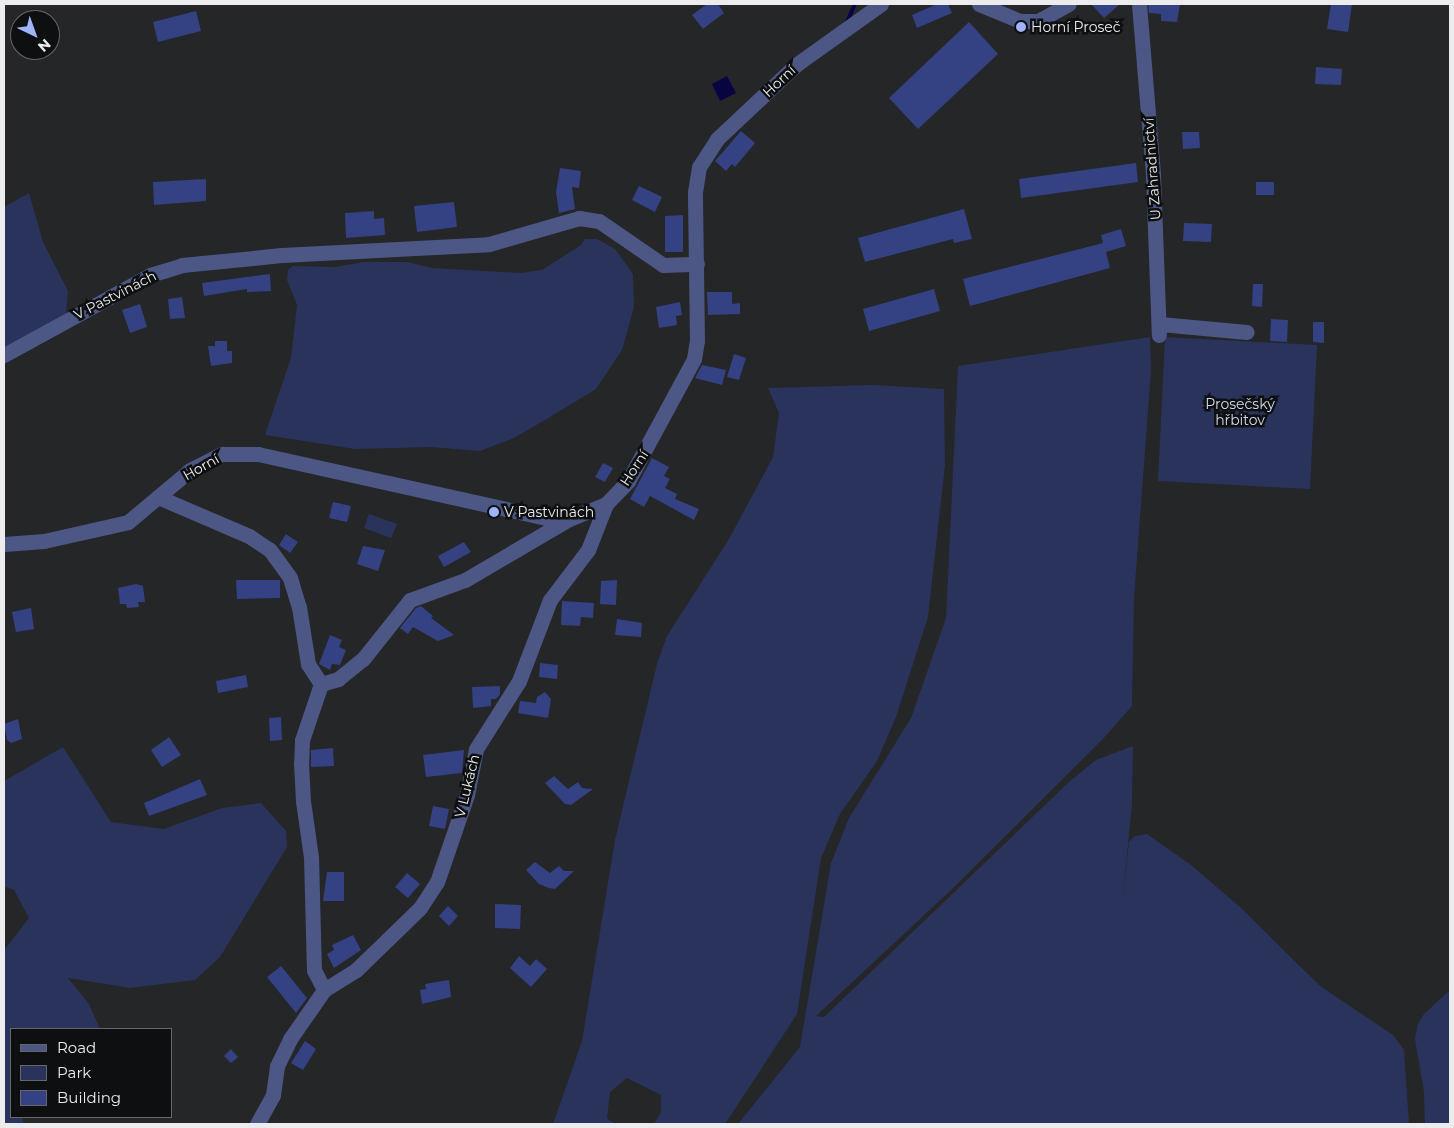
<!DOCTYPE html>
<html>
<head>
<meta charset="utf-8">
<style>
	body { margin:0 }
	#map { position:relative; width:1454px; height:1128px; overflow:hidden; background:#252628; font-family:Montserrat,sans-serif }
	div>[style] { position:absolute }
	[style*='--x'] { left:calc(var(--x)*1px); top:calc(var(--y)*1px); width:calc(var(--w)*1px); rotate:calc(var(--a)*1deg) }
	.green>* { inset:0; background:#2a335b }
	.water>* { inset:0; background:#080341 }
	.stream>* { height:4px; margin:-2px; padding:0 2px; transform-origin:2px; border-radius:2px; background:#080341 }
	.building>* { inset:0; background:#344182 }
	.minor>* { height:15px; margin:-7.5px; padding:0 7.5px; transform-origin:7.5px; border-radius:7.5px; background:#4c5785 }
	.dots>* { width:14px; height:14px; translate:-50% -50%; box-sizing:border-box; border:2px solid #0e0f10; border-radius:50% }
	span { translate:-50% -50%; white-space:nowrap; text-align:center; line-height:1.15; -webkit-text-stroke:5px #0e0f10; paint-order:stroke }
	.poi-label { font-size:14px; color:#ececee }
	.left { translate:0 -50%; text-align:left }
	.street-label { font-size:14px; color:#ececee }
	.park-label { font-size:14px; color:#d5dbef }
	.frame { position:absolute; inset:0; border:5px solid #ececee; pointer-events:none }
	.legend { position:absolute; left:10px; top:1028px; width:162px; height:90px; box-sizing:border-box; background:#0e0f10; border:1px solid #676769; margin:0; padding:6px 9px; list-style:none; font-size:15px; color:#ececee }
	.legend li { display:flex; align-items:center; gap:10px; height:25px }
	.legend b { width:25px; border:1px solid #676769 }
	.north { position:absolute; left:10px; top:10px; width:50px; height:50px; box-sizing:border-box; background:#0e0f10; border:1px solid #676769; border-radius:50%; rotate:138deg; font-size:14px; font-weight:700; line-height:20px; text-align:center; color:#ececee }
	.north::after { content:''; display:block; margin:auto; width:18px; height:22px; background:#a0b3fd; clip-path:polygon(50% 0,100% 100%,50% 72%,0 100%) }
</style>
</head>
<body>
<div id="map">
	<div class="green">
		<i style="clip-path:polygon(29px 193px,43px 242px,68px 291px,66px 314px,4px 349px,4px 207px)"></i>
		<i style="clip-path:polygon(585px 239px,597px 239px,615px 249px,633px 274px,634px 307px,622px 350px,596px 389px,550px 417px,514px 438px,480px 451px,431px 447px,355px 449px,265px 435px,291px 358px,297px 305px,287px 280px,288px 270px,293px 266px,335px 267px,364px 262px,408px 262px,432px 268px,521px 273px,542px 270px,581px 245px)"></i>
		<i style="clip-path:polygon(1150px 337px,1151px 371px,1134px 598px,1132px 706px,1102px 740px,950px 891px,816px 1016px,824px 1017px,1070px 781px,1096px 760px,1133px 746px,1132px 804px,1122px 906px,1129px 842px,1135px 836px,1147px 834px,1191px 865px,1240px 907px,1320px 986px,1393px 1035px,1404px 1050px,1409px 1124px,738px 1124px,800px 1047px,831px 863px,849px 818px,911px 718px,946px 618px,958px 366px)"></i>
		<i style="clip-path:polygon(1165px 337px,1317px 345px,1310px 489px,1158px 481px)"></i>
		<i style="clip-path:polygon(872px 385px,944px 389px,945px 465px,928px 617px,896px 717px,877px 761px,840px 814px,821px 858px,797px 1014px,725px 1124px,654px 1124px,661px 1112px,661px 1095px,627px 1078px,610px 1092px,607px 1118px,615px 1124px,553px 1124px,582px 1041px,615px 840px,657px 664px,667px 636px,729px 539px,773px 457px,779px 413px,768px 388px)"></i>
		<i style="clip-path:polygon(369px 514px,397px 524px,391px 538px,364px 528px)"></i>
		<i style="clip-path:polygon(63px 747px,111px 822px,164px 829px,222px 808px,261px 803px,286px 831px,287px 847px,220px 957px,195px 980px,130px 988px,68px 978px,89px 1004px,100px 1029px,11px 1029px,11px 1117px,22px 1117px,24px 1124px,4px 1124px,4px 947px,5px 949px,29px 918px,14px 890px,4px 886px,4px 781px)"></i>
		<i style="clip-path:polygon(1450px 990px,1450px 1124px,1425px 1124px,1424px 1092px,1415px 1039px,1418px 1024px,1424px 1014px)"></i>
	</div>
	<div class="water">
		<i style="clip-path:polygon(727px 76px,736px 93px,720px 101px,712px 84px)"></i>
	</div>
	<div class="stream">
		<i style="--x:847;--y:22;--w:20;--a:-66"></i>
	</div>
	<div class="building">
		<i style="clip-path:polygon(707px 4px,718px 4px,724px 13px,703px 29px,692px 15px)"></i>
		<i style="clip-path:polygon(937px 4px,948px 4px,952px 13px,917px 28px,912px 15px)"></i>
		<i style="clip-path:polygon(1091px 4px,1120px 4px,1104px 18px)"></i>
		<i style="clip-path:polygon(1148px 4px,1180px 4px,1177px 22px,1161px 21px,1161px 14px,1149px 13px)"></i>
		<i style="clip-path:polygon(1331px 4px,1352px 4px,1348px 32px,1327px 29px)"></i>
		<i style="clip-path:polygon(196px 11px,201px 31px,158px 42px,153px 22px)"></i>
		<i style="clip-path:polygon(969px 22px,998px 54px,918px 129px,889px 98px)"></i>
		<i style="clip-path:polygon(1316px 67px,1342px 69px,1341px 85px,1315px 84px)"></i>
		<i style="clip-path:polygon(741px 131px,755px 143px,735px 167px,732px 164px,726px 171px,715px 161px)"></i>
		<i style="clip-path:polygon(1182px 132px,1199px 132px,1200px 148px,1183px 149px)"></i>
		<i style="clip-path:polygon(1136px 163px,1138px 182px,1021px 198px,1019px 179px)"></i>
		<i style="clip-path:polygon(560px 168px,581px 171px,579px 188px,572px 187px,575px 209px,559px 213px,556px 192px)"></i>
		<i style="clip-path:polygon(206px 179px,206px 201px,154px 205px,153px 182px)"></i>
		<i style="clip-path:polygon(1256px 182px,1274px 182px,1274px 195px,1256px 195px)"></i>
		<i style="clip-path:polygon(639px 186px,662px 197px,655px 212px,632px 200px)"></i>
		<i style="clip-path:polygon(454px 202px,457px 227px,417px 232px,414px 206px)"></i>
		<i style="clip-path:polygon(964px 209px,972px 239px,954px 243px,953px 239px,865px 262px,858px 238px)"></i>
		<i style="clip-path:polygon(374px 211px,374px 219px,384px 218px,385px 235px,346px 238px,345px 213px)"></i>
		<i style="clip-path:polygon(683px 215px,683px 252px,665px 252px,665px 216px)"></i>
		<i style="clip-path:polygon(1184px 223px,1212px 224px,1211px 242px,1183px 241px)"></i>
		<i style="clip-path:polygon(1121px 229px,1126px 246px,1106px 252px,1110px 268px,970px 306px,963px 279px,1103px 243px,1101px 235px)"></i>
		<i style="clip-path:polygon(270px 274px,271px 291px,247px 292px,247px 289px,204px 296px,202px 283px)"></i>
		<i style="clip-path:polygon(1253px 284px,1263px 284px,1262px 307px,1252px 306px)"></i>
		<i style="clip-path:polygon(934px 289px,940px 311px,869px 331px,863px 309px)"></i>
		<i style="clip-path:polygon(707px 292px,732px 292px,732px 304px,740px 303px,740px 314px,708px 315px)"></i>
		<i style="clip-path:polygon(182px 297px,185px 318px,170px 319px,168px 299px)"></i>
		<i style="clip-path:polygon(680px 302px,682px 315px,676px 316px,677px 325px,659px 328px,656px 307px)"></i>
		<i style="clip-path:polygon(140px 304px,147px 327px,130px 333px,122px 310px)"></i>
		<i style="clip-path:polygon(1271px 319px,1288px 320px,1287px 342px,1270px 341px)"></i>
		<i style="clip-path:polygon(1313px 322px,1324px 322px,1324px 343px,1313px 342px)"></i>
		<i style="clip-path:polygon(215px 341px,227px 341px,227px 351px,232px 351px,232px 363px,211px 366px,208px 346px,215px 346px)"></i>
		<i style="clip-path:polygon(734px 354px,746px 358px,739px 380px,727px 377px)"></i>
		<i style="clip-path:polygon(702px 365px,726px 370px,722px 385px,695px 378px)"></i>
		<i style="clip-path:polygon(652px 458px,669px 467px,664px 476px,670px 479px,665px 488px,677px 494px,675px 499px,699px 509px,694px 520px,650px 496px,644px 507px,630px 499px)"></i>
		<i style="clip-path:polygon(603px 463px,613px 468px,605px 482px,595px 477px)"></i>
		<i style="clip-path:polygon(333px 502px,351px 506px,347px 522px,329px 518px)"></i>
		<i style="clip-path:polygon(286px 534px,298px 542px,290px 553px,279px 545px)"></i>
		<i style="clip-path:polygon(464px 542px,471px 552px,444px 567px,438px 556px)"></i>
		<i style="clip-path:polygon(363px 546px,385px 550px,378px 571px,357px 564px)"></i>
		<i style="clip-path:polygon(236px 580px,280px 580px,280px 598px,237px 599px)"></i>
		<i style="clip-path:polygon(617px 580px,616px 605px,600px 604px,601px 581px)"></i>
		<i style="clip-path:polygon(136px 584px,143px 586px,145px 602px,138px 602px,139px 607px,127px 608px,126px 604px,120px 604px,118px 588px)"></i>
		<i style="clip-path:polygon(562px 601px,594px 603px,593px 618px,581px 617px,580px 626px,561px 625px)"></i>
		<i style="clip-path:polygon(421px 606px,433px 616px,431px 618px,454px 635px,438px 641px,413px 627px,408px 634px,400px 628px,416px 608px)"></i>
		<i style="clip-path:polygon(31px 608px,34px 629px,16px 632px,12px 612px)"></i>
		<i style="clip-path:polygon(617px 619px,642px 623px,641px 637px,615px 635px)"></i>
		<i style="clip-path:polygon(330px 635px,342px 640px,339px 647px,346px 650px,340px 665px,332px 664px,330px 670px,319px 664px)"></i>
		<i style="clip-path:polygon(540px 663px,558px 665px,557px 679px,539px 677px)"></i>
		<i style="clip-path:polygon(246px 675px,248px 687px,218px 693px,216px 681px)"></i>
		<i style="clip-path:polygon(500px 686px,500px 694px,496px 699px,491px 699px,491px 706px,473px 708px,472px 687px)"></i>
		<i style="clip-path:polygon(545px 692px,551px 699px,548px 718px,518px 713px,520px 701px,536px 703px,537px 697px)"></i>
		<i style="clip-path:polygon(281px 717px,282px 740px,270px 741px,269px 718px)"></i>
		<i style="clip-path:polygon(18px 719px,22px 739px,11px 743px,7px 740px,4px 724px)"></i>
		<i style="clip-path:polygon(169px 737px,181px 755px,162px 767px,151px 750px)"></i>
		<i style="clip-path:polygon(333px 748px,334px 766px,311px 767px,311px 750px)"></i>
		<i style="clip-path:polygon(464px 750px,462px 773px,426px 777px,423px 755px)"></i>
		<i style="clip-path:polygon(554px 776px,568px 789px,578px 782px,582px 788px,593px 789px,571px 805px,565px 804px,545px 783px)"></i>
		<i style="clip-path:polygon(200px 779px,207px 795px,149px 816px,144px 803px)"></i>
		<i style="clip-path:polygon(433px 806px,449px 809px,445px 829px,429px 826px)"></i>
		<i style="clip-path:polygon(535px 862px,550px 873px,559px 866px,564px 871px,574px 871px,555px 889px,549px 888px,539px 884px,526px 870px)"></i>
		<i style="clip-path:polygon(327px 872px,344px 872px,344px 901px,323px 901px)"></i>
		<i style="clip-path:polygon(407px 873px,420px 884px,408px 898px,395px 887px)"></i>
		<i style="clip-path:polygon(495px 904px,521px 905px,520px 929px,495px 928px)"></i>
		<i style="clip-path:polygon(448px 906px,458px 916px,449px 926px,439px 916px)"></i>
		<i style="clip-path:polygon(353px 935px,361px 950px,334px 968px,327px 954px,334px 950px,332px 945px)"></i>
		<i style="clip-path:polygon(519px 956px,530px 966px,536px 959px,547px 969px,531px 987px,510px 968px)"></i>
		<i style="clip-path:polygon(281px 966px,307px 998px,296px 1013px,267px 977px)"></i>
		<i style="clip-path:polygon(449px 980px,451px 997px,422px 1004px,420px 990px,426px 989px,425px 984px)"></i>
		<i style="clip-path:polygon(305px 1041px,316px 1049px,303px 1070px,291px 1063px)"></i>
		<i style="clip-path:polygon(231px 1049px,238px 1057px,231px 1063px,224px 1056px)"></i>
	</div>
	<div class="minor">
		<i style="--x:979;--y:4;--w:44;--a:22.5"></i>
		<i style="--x:1020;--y:21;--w:18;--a:0"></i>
		<i style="--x:1038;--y:21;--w:35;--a:-29"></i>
		<i style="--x:1139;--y:4;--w:172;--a:85.3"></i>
		<i style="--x:1153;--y:175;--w:160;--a:87.9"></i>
		<i style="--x:1160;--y:324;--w:87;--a:5.3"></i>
		<i style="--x:4;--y:355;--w:166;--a:-28.7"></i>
		<i style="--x:150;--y:275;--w:34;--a:-17"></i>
		<i style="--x:182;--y:265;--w:100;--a:-5.7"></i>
		<i style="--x:282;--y:255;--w:207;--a:-3"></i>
		<i style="--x:489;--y:244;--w:94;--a:-16.1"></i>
		<i style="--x:579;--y:218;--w:20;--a:9"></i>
		<i style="--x:599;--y:221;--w:78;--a:34.5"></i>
		<i style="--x:663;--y:265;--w:34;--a:-2"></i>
		<i style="--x:158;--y:497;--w:99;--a:23.2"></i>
		<i style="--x:249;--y:536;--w:25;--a:34"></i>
		<i style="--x:270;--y:550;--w:34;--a:54"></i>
		<i style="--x:290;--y:578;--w:30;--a:73"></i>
		<i style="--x:299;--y:607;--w:58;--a:81"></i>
		<i style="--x:308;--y:664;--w:24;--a:57"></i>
		<i style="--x:321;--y:684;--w:59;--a:108.7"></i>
		<i style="--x:302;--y:740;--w:23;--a:92"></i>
		<i style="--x:301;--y:763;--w:38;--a:87"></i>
		<i style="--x:303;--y:801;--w:57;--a:81.9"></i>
		<i style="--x:311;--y:857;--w:113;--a:88.5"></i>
		<i style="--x:314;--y:970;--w:22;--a:63"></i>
		<i style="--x:4;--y:544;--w:40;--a:-4.3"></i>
		<i style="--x:44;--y:541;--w:86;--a:-12.7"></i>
		<i style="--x:128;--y:522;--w:81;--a:-40"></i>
		<i style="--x:190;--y:470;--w:36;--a:-27"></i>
		<i style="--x:222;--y:454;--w:36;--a:0"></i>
		<i style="--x:258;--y:454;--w:295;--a:12.5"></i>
		<i style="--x:546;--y:518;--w:23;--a:2"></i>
		<i style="--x:569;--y:519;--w:40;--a:-22"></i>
		<i style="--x:606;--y:504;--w:32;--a:-46"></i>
		<i style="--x:628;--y:481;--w:139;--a:-61.6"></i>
		<i style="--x:694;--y:359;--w:18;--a:-81"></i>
		<i style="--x:697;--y:341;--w:149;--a:-90.8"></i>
		<i style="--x:695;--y:192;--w:25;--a:-81"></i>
		<i style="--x:699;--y:167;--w:33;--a:-57"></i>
		<i style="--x:717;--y:139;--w:110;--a:-43.2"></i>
		<i style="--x:797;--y:64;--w:103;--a:-35.5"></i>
		<i style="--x:321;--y:684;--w:18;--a:-16"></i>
		<i style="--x:338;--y:679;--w:32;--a:-39"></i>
		<i style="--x:363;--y:659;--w:75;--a:-51.5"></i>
		<i style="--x:410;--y:600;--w:59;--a:-20"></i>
		<i style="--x:465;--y:580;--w:121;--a:-30.4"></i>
		<i style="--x:257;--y:1124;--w:33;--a:-61"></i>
		<i style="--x:273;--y:1095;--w:29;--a:-82"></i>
		<i style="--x:277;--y:1066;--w:30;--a:-64"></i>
		<i style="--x:290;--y:1039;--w:60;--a:-55.2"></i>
		<i style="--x:324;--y:990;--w:38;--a:-32"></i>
		<i style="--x:356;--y:970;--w:43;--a:-44.1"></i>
		<i style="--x:387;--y:940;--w:46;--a:-44.1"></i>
		<i style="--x:420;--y:908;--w:31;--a:-57"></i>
		<i style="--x:437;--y:882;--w:92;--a:-71"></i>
		<i style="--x:467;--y:795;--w:47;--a:-78.9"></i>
		<i style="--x:476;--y:749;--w:80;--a:-57.7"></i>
		<i style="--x:519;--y:681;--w:87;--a:-69.1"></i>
		<i style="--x:550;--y:600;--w:63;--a:-52.8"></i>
		<i style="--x:588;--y:550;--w:49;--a:-68.6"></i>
	</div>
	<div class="dots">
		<i style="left:1021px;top:27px;background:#a0b3fd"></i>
		<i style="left:494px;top:512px;background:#a0b3fd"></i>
	</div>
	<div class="poi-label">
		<span class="left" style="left:1031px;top:27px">Horní Proseč</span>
		<span class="left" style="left:504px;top:512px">V Pastvinách</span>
	</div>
	<div class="street-label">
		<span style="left:779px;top:81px;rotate:-43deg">Horní</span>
		<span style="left:1152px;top:169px;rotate:-94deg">U Zahradnictví</span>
		<span style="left:115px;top:295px;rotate:-27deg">V Pastvinách</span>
		<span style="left:201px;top:467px;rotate:-29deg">Horní</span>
		<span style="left:634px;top:468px;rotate:-57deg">Horní</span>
		<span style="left:467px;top:786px;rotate:-76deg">V Lukách</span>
	</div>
	<div class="park-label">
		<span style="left:1240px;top:412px">Prosečský<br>hřbitov</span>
	</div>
	<div class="frame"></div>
	<ul class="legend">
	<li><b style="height:6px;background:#4c5785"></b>Road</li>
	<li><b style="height:14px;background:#2a335b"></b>Park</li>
	<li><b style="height:14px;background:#344182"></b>Building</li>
	</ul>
	<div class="north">N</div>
</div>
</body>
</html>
